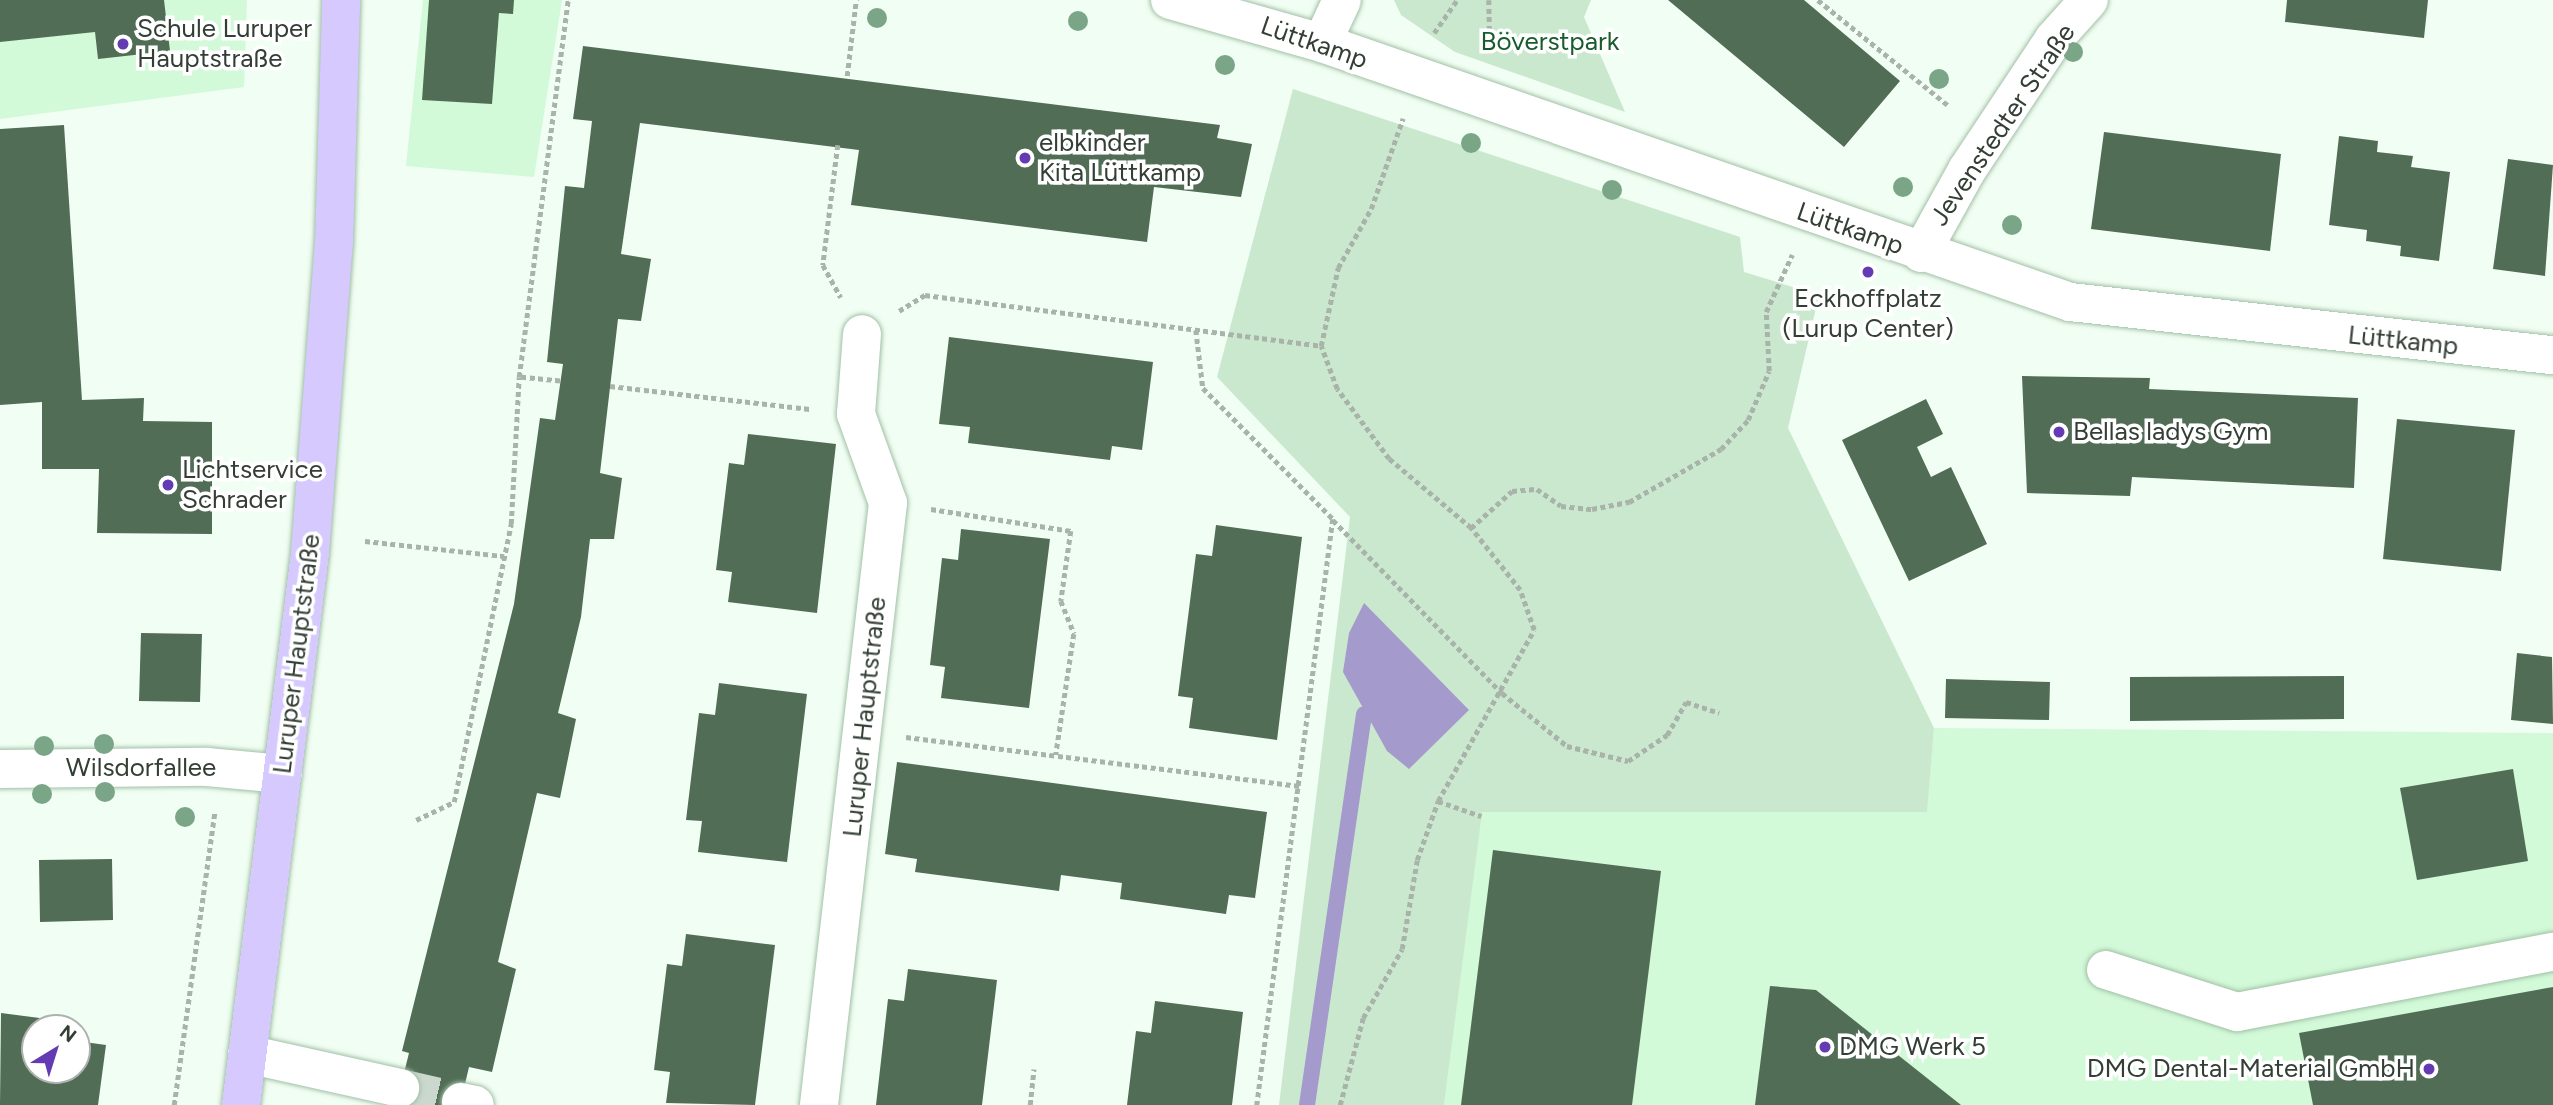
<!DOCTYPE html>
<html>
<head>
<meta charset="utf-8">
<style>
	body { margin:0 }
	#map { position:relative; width:2553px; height:1105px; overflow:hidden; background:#f1fef3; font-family:Figtree,sans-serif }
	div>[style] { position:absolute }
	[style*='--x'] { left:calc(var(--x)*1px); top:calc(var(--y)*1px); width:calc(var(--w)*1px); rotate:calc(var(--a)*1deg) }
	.built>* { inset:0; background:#d2f9d8 }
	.green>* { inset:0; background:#cae8ce }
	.water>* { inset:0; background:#a49acb }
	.stream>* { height:16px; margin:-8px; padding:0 8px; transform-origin:8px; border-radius:8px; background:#a49acb }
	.building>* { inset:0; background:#516d56 }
	.minor-tunnel>* { height:38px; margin-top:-19px; transform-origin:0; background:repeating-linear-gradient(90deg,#cbd8cd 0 38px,transparent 0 57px) }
	.path>* { height:4.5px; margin-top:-2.25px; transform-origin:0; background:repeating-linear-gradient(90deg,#a8b4aa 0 5px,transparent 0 8.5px) }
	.roads { filter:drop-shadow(0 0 2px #a1c0a6) drop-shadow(0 0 2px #a1c0a6) }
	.minor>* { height:38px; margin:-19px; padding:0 19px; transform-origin:19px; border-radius:19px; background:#fff }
	.major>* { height:38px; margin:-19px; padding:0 19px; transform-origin:19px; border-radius:19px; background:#d5c9fe }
	.trees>* { width:20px; height:20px; margin:-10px; border-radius:50%; background:#7aa586 }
	.dots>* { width:19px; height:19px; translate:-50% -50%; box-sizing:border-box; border:4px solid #fff; border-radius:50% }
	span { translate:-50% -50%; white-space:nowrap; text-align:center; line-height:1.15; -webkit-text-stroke:7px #fff; paint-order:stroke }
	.poi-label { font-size:26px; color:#333f35 }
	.left { translate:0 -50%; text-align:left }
	.right { translate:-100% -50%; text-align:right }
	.park-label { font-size:26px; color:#185c2d }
	.street-label { font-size:26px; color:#333f35 }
	.north { position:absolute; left:21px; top:1014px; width:70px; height:70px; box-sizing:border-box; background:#fff; border:2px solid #adb2ae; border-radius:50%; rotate:38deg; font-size:19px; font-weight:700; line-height:28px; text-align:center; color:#333f35 }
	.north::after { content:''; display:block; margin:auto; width:24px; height:32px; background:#643bb3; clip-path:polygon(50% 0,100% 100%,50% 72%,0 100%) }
</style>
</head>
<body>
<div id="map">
	<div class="built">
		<i style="clip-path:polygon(0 0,247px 0,244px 87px,0 119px)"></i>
		<i style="clip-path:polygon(423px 0,562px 0,534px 177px,406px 166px)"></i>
		<i style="clip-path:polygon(1934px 728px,2553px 733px,2553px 1105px,1444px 1105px,1481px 812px,1926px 812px)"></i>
	</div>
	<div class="green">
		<i style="clip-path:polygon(1394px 0,1591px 0,1584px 17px,1625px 112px,1455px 52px,1401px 15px)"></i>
		<i style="clip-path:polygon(1293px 89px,1740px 237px,1744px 272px,1819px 295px,1788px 428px,1934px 728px,1927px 812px,1482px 812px,1444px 1105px,1279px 1105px,1350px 517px,1217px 377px)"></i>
	</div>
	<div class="water">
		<i style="clip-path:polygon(1364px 603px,1469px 710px,1409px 769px,1387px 751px,1343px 672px,1349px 633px)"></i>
	</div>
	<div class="stream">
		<i style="--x:1307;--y:1105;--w:395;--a:-81.7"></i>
	</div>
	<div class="building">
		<i style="clip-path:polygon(0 0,164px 0,170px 51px,98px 59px,95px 32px,0 42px)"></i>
		<i style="clip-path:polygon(429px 0,514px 0,513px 14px,499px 13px,492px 104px,422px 100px)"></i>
		<i style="clip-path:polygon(1668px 0,1804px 0,1900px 81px,1844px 147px)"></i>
		<i style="clip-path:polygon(2287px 0,2428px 0,2424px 38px,2285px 22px)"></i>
		<i style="clip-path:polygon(583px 46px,1220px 125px,1217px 138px,1252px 144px,1241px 197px,1154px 187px,1147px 242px,851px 205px,859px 150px,640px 123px,621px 254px,651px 259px,641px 321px,618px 319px,600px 473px,622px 478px,614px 539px,590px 539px,581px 617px,558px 713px,576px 719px,560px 798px,537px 793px,498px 962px,516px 969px,492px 1072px,469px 1067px,460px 1105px,396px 1105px,409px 1053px,402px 1051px,514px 604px,540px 418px,555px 420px,563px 364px,547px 362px,565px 186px,584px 188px,592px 121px,573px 119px)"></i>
		<i style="clip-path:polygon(64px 125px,82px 400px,144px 398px,143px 421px,212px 422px,212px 534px,97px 533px,99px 469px,42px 469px,42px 402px,0 405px,0 129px)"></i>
		<i style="clip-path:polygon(2104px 132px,2281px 154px,2270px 251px,2091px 229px)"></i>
		<i style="clip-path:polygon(2339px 136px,2378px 141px,2377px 152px,2413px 156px,2411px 167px,2450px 172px,2439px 261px,2400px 256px,2401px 246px,2366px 241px,2367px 230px,2329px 225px)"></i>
		<i style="clip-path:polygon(2508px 159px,2553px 165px,2545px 276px,2493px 269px)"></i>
		<i style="clip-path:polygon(949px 337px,1153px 362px,1142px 450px,1112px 446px,1110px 460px,968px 443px,970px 427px,939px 424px)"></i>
		<i style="clip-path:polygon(2022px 376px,2150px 378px,2149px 389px,2358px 398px,2354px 488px,2132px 477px,2130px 496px,2027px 493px)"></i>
		<i style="clip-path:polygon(1926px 399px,1943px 434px,1917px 447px,1931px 477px,1951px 467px,1987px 544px,1909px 581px,1842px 440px)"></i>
		<i style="clip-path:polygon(2397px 419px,2515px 430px,2501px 571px,2383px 559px)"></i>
		<i style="clip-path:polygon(748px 434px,836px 444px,817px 613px,728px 602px,732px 572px,716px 570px,729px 463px,744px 465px)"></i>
		<i style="clip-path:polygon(1216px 525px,1302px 537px,1277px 740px,1189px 728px,1193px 698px,1178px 696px,1196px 554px,1212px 556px)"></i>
		<i style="clip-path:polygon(961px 529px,1050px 539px,1029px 708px,941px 698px,945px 667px,930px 665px,942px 558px,958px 560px)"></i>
		<i style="clip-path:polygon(141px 633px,202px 634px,200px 702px,139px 701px)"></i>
		<i style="clip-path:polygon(2517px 653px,2552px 657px,2553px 724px,2511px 720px)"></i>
		<i style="clip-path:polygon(2344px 676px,2344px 719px,2130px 721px,2130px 677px)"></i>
		<i style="clip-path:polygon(1946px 679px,2050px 682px,2049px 720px,1945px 718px)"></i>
		<i style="clip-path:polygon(719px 683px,807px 694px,787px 862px,698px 852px,702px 821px,686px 820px,699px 713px,715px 715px)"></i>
		<i style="clip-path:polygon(897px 762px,1267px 812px,1255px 898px,1229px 895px,1226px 914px,1120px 899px,1122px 883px,1061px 875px,1059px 891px,915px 872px,917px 859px,885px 854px)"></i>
		<i style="clip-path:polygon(2513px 769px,2528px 861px,2417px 880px,2400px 788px)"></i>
		<i style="clip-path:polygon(1493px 850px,1661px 871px,1632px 1105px,1461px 1105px)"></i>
		<i style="clip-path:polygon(112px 859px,113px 920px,40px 922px,39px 860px)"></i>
		<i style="clip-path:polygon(686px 934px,775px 945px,755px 1105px,666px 1103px,670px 1072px,654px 1070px,667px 964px,682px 966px)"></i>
		<i style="clip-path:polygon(908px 969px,997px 980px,982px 1105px,876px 1105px,888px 999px,904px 1001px)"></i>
		<i style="clip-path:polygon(1770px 986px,1816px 990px,1961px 1105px,1755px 1105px)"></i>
		<i style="clip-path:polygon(2553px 987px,2553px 1105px,2313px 1105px,2299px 1033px)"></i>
		<i style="clip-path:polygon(1155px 1001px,1243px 1012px,1232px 1105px,1127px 1105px,1136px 1031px,1151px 1033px)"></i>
		<i style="clip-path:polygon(1px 1013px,55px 1020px,54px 1028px,35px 1028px,35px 1070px,77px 1070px,77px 1041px,106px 1045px,98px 1105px,0 1105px)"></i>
	</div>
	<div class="minor-tunnel">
		<i style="--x:400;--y:1088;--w:63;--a:12.9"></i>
	</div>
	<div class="path">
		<i style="--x:1489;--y:0;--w:53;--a:88.9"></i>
		<i style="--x:1818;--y:0;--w:170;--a:39"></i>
		<i style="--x:1434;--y:33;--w:40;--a:-55.1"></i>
		<i style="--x:847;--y:76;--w:77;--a:-83.2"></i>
		<i style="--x:838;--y:145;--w:121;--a:97.1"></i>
		<i style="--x:823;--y:265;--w:37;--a:61"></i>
		<i style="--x:899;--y:311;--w:31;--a:-32"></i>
		<i style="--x:925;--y:295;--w:399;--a:7.3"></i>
		<i style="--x:1196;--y:330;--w:58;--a:83.1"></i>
		<i style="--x:1203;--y:388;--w:185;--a:45.2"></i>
		<i style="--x:1333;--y:519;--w:591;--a:97.39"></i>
		<i style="--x:560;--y:381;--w:41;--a:-174.4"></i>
		<i style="--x:519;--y:377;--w:380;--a:-82.6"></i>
		<i style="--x:610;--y:386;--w:201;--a:6.6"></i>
		<i style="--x:931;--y:509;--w:142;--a:8.9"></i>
		<i style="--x:1071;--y:531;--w:71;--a:98.1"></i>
		<i style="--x:1061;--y:601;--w:35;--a:68"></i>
		<i style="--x:1074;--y:634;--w:122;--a:98.5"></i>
		<i style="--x:1333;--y:520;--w:242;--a:45.7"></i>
		<i style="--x:1502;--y:693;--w:84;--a:39.2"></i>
		<i style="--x:1567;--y:746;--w:63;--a:13.8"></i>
		<i style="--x:1628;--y:761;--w:47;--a:-33.7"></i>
		<i style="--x:1667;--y:735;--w:38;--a:-60"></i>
		<i style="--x:1686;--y:702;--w:35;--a:18"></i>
		<i style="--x:1471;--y:528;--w:55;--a:-42.1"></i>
		<i style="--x:1512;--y:491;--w:25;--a:-5"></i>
		<i style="--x:1537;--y:489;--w:29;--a:35"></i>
		<i style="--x:1561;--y:506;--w:31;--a:6"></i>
		<i style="--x:1592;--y:509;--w:38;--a:-11"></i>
		<i style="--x:1629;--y:502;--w:106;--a:-29.9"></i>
		<i style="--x:1721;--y:449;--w:40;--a:-47"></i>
		<i style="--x:1748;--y:420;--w:53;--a:-66.8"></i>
		<i style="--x:1769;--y:371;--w:59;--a:-92.9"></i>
		<i style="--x:1766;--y:312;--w:63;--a:-65.5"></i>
		<i style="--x:365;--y:541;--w:140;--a:6.2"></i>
		<i style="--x:906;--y:737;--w:398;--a:7.1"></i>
		<i style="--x:1438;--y:801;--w:46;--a:19.2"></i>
		<i style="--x:416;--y:820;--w:42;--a:-25.3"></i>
		<i style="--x:454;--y:802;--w:284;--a:-78.4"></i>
		<i style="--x:511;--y:524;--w:147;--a:-86.9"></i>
		<i style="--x:174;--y:1105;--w:297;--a:-82.1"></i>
		<i style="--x:1030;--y:1105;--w:36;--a:-84"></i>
		<i style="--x:1340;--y:1105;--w:90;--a:-75.2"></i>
		<i style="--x:1363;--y:1018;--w:79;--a:-60.5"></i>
		<i style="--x:1402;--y:949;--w:90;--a:-80.4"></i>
		<i style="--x:1417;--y:860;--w:63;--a:-70.4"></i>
		<i style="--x:1438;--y:801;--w:196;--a:-60.7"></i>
		<i style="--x:1534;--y:630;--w:42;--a:-109.3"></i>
		<i style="--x:1520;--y:590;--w:79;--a:-128.3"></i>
		<i style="--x:1471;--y:528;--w:107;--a:-139.9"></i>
		<i style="--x:1389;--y:459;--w:87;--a:-126.6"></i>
		<i style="--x:1337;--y:389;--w:46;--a:-110.4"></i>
		<i style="--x:1321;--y:346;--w:80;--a:-77.7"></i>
		<i style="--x:1338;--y:268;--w:68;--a:-60.8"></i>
		<i style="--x:1371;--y:209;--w:96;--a:-70.6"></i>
	</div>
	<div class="roads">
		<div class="minor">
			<i style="--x:1170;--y:0;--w:158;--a:15.8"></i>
			<i style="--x:1322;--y:43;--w:792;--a:19.1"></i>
			<i style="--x:2070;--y:302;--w:486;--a:6.3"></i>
			<i style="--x:1322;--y:43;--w:47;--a:-65.1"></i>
			<i style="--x:1921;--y:253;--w:95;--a:-61"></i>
			<i style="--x:1967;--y:170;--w:157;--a:-56.4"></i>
			<i style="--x:2054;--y:39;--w:52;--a:-48.1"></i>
			<i style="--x:0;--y:769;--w:207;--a:-0.6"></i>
			<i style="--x:207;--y:767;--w:76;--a:5.3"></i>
			<i style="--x:2106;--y:970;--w:138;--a:17.8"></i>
			<i style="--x:2237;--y:1012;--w:322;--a:-10.8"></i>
			<i style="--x:247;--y:1054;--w:157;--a:12.5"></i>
			<i style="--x:461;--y:1102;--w:14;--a:12"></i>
			<i style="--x:819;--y:1105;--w:606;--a:-83.46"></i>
			<i style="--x:888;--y:503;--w:95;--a:-109.8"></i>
			<i style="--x:856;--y:414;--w:80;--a:-85.7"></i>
		</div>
		<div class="major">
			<i style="--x:241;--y:1105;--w:556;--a:-82.87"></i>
			<i style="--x:310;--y:553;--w:311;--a:-85.6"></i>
			<i style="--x:334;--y:243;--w:243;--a:-88.3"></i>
		</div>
	</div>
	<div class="trees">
		<i style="left:877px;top:18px"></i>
		<i style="left:1078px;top:21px"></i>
		<i style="left:2073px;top:52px"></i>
		<i style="left:1225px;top:65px"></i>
		<i style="left:1939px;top:79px"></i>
		<i style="left:1471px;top:143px"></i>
		<i style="left:1903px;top:187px"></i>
		<i style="left:1612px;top:190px"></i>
		<i style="left:2012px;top:225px"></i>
		<i style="left:104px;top:744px"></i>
		<i style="left:44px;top:746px"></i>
		<i style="left:105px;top:792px"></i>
		<i style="left:42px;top:794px"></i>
		<i style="left:185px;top:817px"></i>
	</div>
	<div class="dots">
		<i style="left:123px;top:44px;background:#643bb3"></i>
		<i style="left:1025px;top:158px;background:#643bb3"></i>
		<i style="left:1868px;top:272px;background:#643bb3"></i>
		<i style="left:2059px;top:432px;background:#643bb3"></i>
		<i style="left:168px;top:485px;background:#643bb3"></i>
		<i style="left:1825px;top:1047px;background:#643bb3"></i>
		<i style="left:2429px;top:1069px;background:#643bb3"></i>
	</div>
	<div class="poi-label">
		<span class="left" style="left:137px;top:44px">Schule Luruper<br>Hauptstraße</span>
		<span class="left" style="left:1039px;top:158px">elbkinder<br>Kita Lüttkamp</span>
		<span style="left:1868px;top:314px">Eckhoffplatz<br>(Lurup Center)</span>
		<span class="left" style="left:2073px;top:432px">Bellas ladys Gym</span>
		<span class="left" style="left:182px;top:485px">Lichtservice<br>Schrader</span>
		<span class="left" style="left:1839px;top:1047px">DMG Werk 5</span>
		<span class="right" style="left:2415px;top:1069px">DMG Dental-Material GmbH</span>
	</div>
	<div class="park-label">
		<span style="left:1550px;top:42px">Böverstpark</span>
	</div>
	<div class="street-label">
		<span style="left:1314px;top:43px;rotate:19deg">Lüttkamp</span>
		<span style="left:2003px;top:125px;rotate:-56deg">Jevenstedter Straße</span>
		<span style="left:1850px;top:229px;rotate:19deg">Lüttkamp</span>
		<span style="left:2403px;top:341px;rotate:6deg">Lüttkamp</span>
		<span style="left:297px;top:654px;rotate:-83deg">Luruper Hauptstraße</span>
		<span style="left:865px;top:717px;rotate:-84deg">Luruper Hauptstraße</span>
		<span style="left:141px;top:768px">Wilsdorfallee</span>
	</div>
	<div class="north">N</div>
</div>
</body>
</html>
